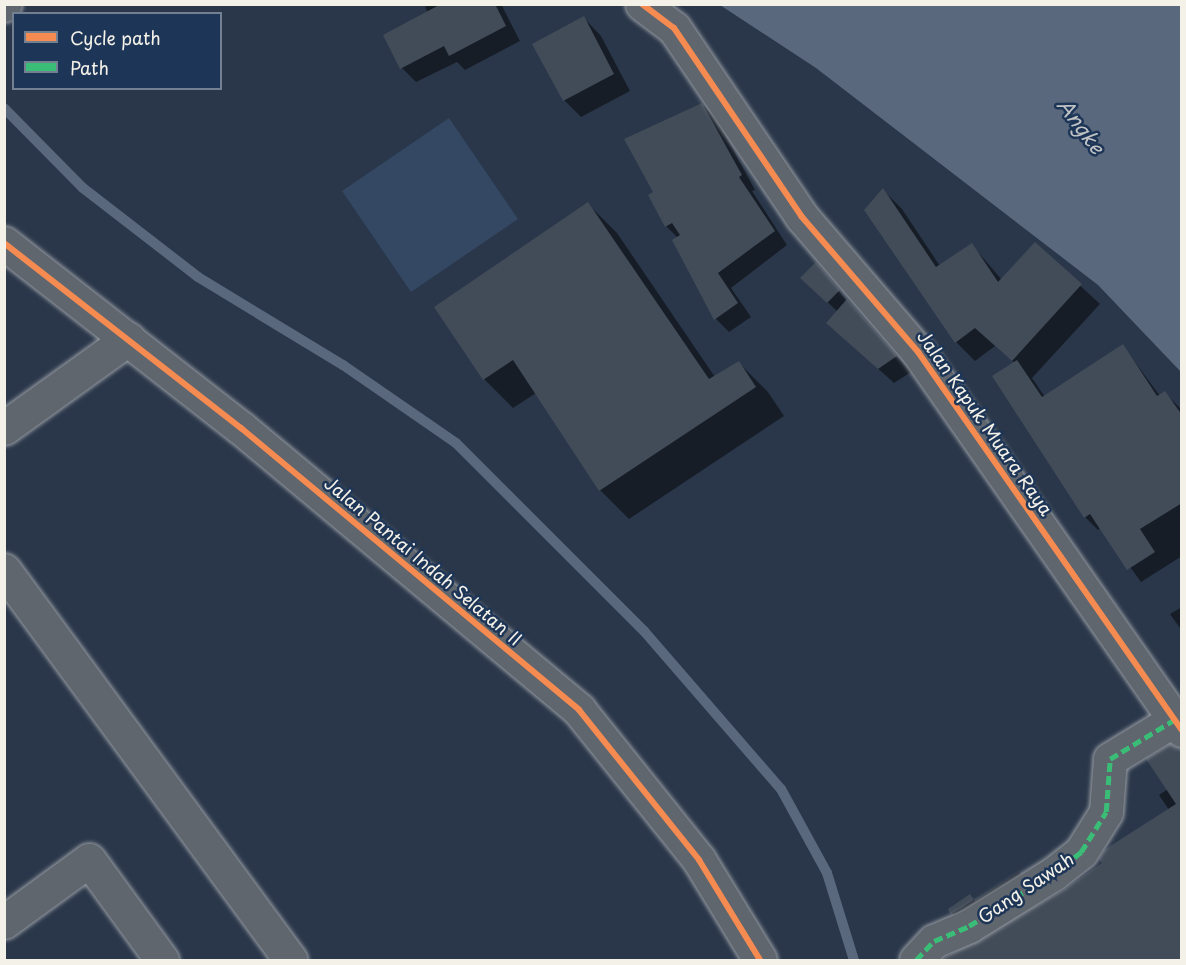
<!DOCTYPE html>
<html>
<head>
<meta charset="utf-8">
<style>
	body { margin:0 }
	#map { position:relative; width:1186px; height:965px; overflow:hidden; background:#2a374a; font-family:"Playpen Sans",sans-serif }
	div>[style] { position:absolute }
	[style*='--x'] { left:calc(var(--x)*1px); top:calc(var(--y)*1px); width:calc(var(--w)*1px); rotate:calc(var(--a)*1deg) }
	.green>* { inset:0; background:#344763 }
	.water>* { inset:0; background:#59687d }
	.shadow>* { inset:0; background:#0007 }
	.stream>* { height:10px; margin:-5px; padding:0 5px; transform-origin:5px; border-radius:5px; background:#59687d }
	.building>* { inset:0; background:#424c59 }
	.roads { filter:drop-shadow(0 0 2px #979ca3) drop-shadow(0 0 2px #979ca3) }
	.minor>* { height:33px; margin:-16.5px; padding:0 16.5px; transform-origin:16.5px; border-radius:16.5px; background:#60666e }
	.highway>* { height:33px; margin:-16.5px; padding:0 16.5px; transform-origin:16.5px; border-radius:16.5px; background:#60666e }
	.quiet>* { height:4.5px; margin-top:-2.25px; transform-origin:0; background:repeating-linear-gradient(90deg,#3abd76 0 9px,transparent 0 13.5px) }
	.cycleway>* { height:6px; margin:-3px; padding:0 3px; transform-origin:3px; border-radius:3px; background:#f68b52 }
	span { translate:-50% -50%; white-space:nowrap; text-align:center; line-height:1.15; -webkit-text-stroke:5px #1d3557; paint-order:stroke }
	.street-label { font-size:18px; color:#f4f1e8 }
	.water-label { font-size:20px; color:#c0c3c4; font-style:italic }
	.frame { position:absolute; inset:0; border:6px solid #f4f1e8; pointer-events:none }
	.legend { position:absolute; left:12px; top:12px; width:210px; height:78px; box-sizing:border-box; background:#1d3557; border:2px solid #738091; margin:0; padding:8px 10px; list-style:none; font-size:18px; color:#f4f1e8 }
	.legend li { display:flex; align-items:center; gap:12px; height:30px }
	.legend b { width:30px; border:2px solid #738091 }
</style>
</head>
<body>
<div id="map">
	<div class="green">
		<i style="clip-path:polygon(449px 118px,518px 219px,411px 292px,342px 191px)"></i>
	</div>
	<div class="water">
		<i style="clip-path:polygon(720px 5px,1181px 5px,1181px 372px,1098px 285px,816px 68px)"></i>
	</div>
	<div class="shadow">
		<i style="clip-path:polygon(431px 4px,501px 4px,520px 41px,465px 70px,457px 62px,416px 82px,402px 68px,428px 13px,425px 7px)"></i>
		<i style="clip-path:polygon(584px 18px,601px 36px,630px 91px,581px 117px,564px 100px)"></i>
		<i style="clip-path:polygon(702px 104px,716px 118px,755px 190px,752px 191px,787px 245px,731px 288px,751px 317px,729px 332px,716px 319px,678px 238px,666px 226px,650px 195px,655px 193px)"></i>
		<i style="clip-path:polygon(883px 190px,902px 209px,940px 266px,972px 245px,1002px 280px,1035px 244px,1100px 304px,1032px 378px,1045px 397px,1123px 346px,1160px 396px,1165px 393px,1178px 406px,1182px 411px,1182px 556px,1141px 582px,1101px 527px,1098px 530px,1085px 517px,1015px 363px,995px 346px,975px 361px,956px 342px)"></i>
		<i style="clip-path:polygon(588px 204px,617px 233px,715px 377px,739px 363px,768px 392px,784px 416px,629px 519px,600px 490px,536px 393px,513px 408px,484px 379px,436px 307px)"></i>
		<i style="clip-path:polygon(824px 272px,846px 300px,911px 372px,894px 383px,843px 337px,838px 312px,811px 287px)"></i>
		<i style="clip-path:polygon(1182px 607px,1182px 631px,1170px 614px)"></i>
		<i style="clip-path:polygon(1171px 746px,1182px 748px,1182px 960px,943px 960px,979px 943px,1104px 864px,1169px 810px,1159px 795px,1168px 789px)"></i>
		<i style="clip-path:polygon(1019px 872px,1026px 879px,960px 921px,952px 913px,970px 896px,975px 901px)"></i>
	</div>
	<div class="stream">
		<i style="--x:4;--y:108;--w:112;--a:45.4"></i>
		<i style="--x:83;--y:188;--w:145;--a:37.7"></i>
		<i style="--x:198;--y:277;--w:170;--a:31.3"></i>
		<i style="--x:343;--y:365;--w:137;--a:34.6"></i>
		<i style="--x:456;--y:443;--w:266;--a:45"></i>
		<i style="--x:644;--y:631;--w:209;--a:49.1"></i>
		<i style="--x:781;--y:789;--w:96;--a:61.3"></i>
		<i style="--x:827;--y:873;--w:91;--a:72.8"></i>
	</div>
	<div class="building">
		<i style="clip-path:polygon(441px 4px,495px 4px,506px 26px,449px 56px,444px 46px,400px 69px,383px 35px)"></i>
		<i style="clip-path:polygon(584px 16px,614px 74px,563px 101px,532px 44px)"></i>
		<i style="clip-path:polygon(702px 103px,742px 175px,739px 177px,775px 231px,718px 273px,738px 303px,714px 320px,672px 240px,680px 235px,672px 223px,665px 227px,648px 195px,653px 192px,624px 139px)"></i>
		<i style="clip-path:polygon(883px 188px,936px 267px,972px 243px,998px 282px,1035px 242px,1082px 284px,1012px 361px,975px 328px,955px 343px,864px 210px)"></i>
		<i style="clip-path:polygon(588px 202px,709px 379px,739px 361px,756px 387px,599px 491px,513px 360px,483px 380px,434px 307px)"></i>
		<i style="clip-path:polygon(816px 262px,840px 290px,827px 303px,800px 278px)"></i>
		<i style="clip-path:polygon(847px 299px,897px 356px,878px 369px,826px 323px)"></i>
		<i style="clip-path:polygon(1123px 344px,1157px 396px,1165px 391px,1182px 415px,1182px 503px,1140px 529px,1155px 552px,1127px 570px,1090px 514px,1084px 518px,992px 376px,1017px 360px,1042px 397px)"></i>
		<i style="clip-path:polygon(1170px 744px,1182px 748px,1182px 960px,941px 960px,1063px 890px,1102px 863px,1099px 859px,1104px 850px,1176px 804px,1146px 759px)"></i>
		<i style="clip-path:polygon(1019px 870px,960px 909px,950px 914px,948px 909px,970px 894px,974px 900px)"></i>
	</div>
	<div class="roads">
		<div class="minor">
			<i style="--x:642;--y:4;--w:40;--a:37"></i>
			<i style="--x:674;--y:28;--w:228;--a:55.9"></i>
			<i style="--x:802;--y:217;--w:178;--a:49.3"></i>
			<i style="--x:918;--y:352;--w:461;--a:55.1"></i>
			<i style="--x:4;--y:243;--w:301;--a:38"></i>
			<i style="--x:241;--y:428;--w:440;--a:39.8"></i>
			<i style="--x:579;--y:710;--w:192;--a:51.3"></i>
			<i style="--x:699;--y:860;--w:117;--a:58.6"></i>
			<i style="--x:4;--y:428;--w:153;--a:-35.7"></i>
			<i style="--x:4;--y:570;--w:484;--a:53.7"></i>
			<i style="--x:4;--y:922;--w:105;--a:-36.1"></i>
			<i style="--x:89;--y:860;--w:124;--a:53.9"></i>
			<i style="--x:916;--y:960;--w:26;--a:-47"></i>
			<i style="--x:934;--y:941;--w:38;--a:-23"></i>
			<i style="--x:969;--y:926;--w:99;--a:-31.8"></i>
			<i style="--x:1053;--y:874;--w:36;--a:-38"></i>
			<i style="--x:1081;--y:852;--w:47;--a:-58"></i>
			<i style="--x:1106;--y:812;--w:53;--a:-85.7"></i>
			<i style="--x:1110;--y:759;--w:75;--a:-31.4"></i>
		</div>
		<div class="highway">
			<i style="--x:4;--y:5;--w:1;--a:-45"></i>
		</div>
	</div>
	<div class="quiet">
		<i style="--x:916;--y:960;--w:26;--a:-47"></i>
		<i style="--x:934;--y:941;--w:38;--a:-23"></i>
		<i style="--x:969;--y:926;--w:99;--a:-31.8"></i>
		<i style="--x:1053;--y:874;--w:36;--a:-38"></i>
		<i style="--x:1081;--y:852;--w:47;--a:-58"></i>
		<i style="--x:1106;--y:812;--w:53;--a:-85.7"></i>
		<i style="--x:1110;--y:759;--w:75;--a:-31.4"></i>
	</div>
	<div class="cycleway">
		<i style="--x:642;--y:4;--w:40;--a:37"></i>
		<i style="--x:674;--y:28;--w:228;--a:55.9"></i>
		<i style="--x:802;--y:217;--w:178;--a:49.3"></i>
		<i style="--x:918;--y:352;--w:461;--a:55.1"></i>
		<i style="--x:4;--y:243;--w:301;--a:38"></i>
		<i style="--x:241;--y:428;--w:440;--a:39.8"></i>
		<i style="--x:579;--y:710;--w:192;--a:51.3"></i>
		<i style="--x:699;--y:860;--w:117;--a:58.6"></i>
	</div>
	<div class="street-label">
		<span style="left:985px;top:423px;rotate:55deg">Jalan Kapuk Muara Raya</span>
		<span style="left:423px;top:561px;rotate:40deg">Jalan Pantai Indah Selatan II</span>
		<span style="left:1026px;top:888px;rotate:-34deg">Gang Sawah</span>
	</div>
	<div class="water-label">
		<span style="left:1081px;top:126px;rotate:53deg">Angke</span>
	</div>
	<div class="frame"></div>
	<ul class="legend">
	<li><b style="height:8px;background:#f68b52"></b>Cycle path</li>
	<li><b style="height:8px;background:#3abd76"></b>Path</li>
	</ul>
</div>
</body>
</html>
